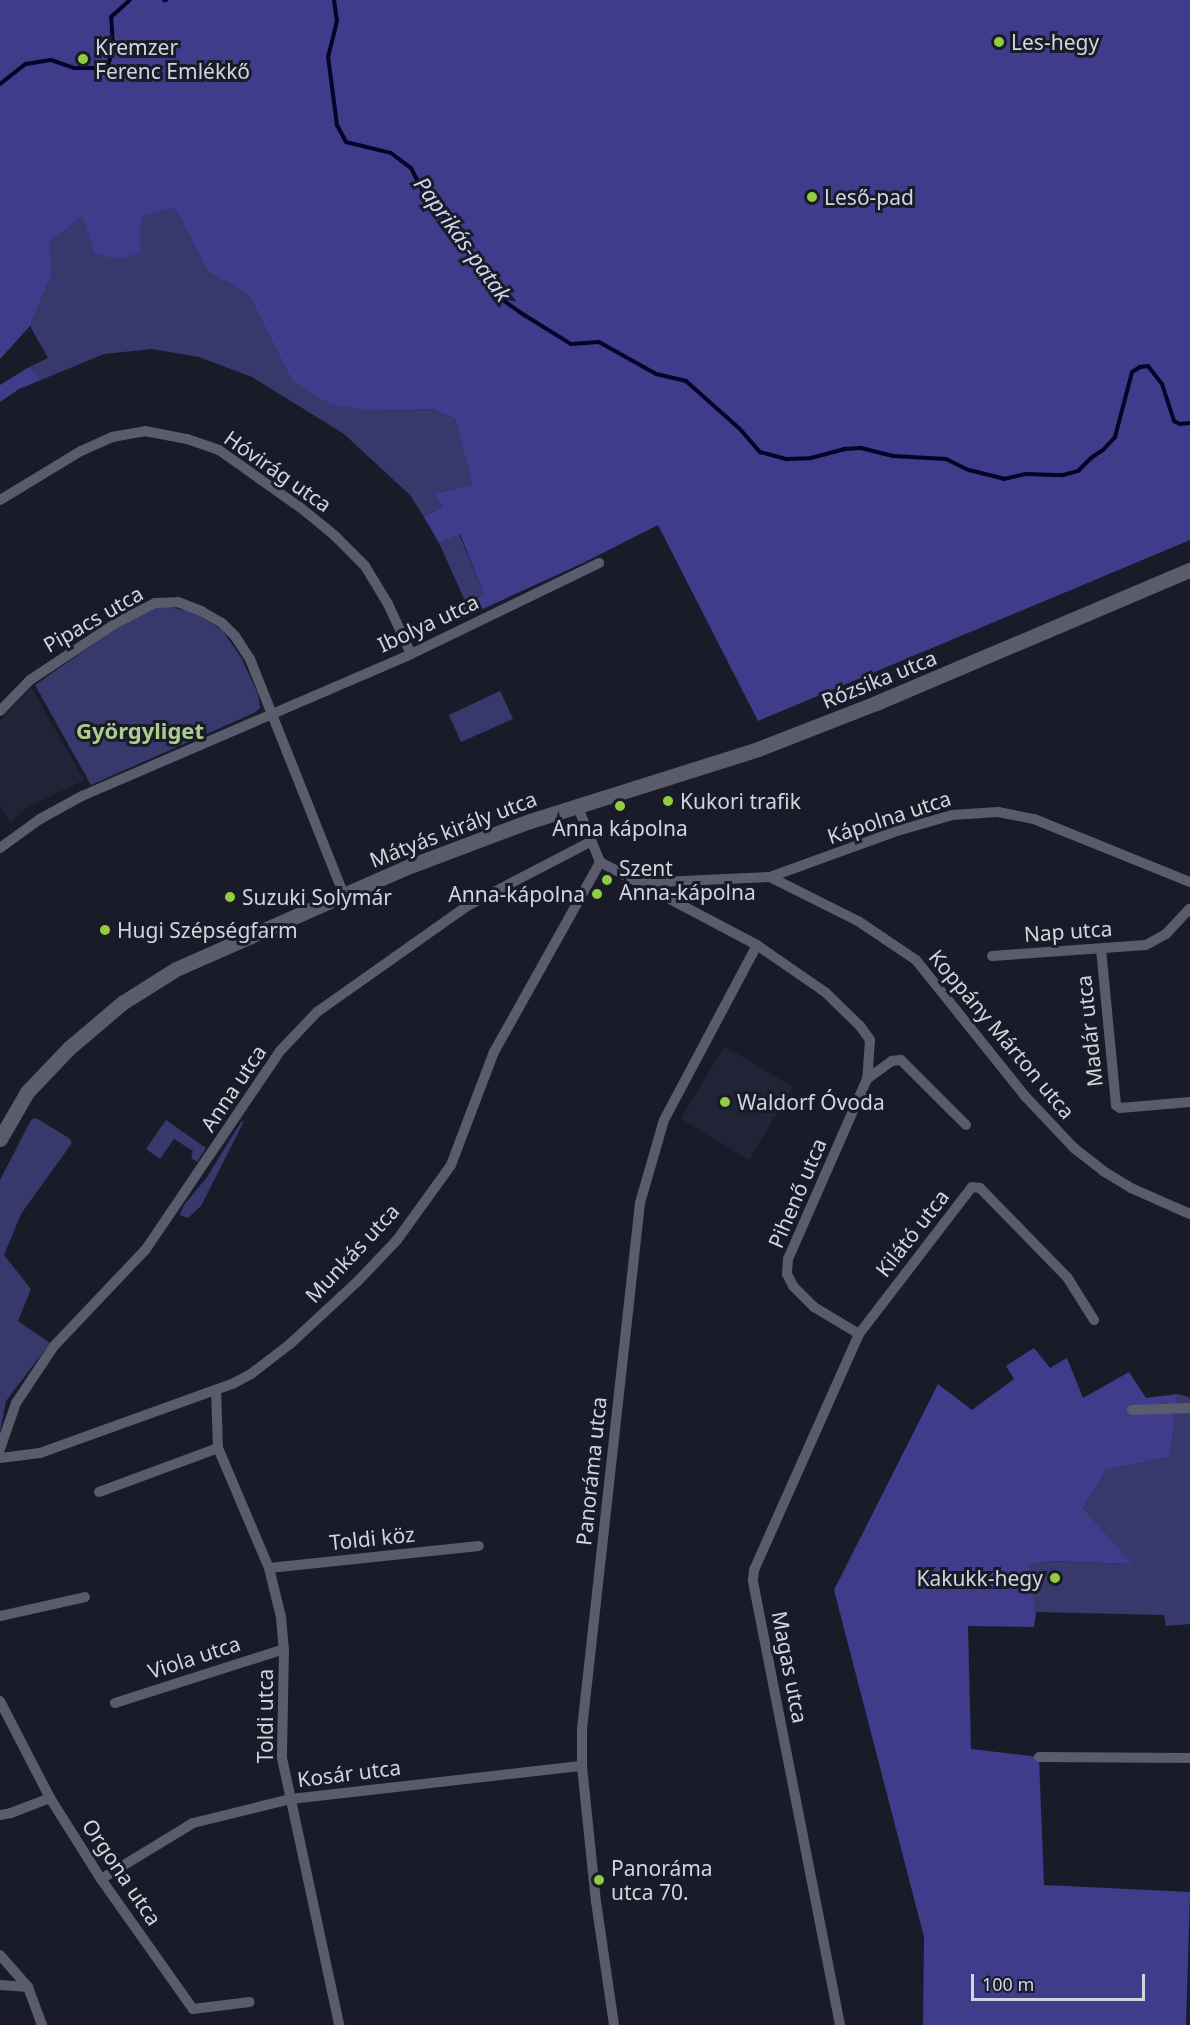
<!DOCTYPE html>
<html>
<head>
<meta charset="utf-8">
<style>
	body { margin:0 }
	#map { position:relative; width:1190px; height:2025px; overflow:hidden; background:#1a1b29; font-family:"Noto Sans",sans-serif }
	div>[style] { position:absolute }
	[style*='--x'] { left:calc(var(--x)*1px); top:calc(var(--y)*1px); width:calc(var(--w)*1px); rotate:calc(var(--a)*1deg) }
	.built>* { inset:0; background:#212337 }
	.green>* { inset:0; background:#37386c }
	.forest>* { inset:0; background:#3e3c8b }
	.stream>* { height:4px; margin:-2px; padding:0 2px; transform-origin:2px; border-radius:2px; background:#070227 }
	.minor>* { height:10px; margin:-5px; padding:0 5px; transform-origin:5px; border-radius:5px; background:#5a5c6d }
	.secondary>* { height:15px; margin:-7.5px; padding:0 7.5px; transform-origin:7.5px; border-radius:7.5px; background:#5a5c6d }
	.dots>* { width:16px; height:16px; translate:-50% -50%; box-sizing:border-box; border:3px solid #1a1b29; border-radius:50% }
	span { translate:-50% -50%; white-space:nowrap; text-align:center; line-height:1.15; -webkit-text-stroke:6px #1a1b29; paint-order:stroke }
	.poi-label { font-size:21px; color:#d2d4de }
	.left { translate:0 -50%; text-align:left }
	.right { translate:-100% -50%; text-align:right }
	.street-label { font-size:21px; color:#d2d4de }
	.water-label { font-size:22px; color:#d3d5ec; font-style:italic }
	.neighbourhood-label { font-size:22px; color:#aacd87; font-weight:700 }
	.scale { position:absolute; left:971px; top:1974px; width:174px; height:27px; box-sizing:border-box; border:3px solid #d2d4de; border-top:0; padding-left:8px; font-size:18px; line-height:21px; white-space:nowrap; color:#d2d4de; -webkit-text-stroke:4px #1a1b29; paint-order:stroke }
</style>
</head>
<body>
<div id="map">
	<div class="built">
		<i style="clip-path:polygon(31px 687px,84px 780px,28px 807px,10px 822px,0 805px,0 721px)"></i>
		<i style="clip-path:polygon(724px 1046px,793px 1087px,749px 1160px,681px 1119px)"></i>
	</div>
	<div class="green">
		<i style="clip-path:polygon(175px 208px,208px 272px,249px 295px,292px 381px,376px 411px,432px 409px,455px 419px,472px 484px,435px 494px,442px 507px,424px 517px,410px 495px,344px 434px,252px 377px,199px 357px,152px 349px,104px 354px,41px 380px,29px 367px,48px 358px,30px 326px,52px 274px,48px 244px,82px 217px,140px 253px,140px 217px)"></i>
		<i style="clip-path:polygon(459px 534px,484px 594px,466px 603px,439px 543px)"></i>
		<i style="clip-path:polygon(160px 606px,192px 611px,222px 630px,241px 657px,258px 694px,260px 708px,254px 713px,91px 785px,35px 685px,121px 625px)"></i>
		<i style="clip-path:polygon(500px 691px,513px 719px,461px 742px,449px 715px)"></i>
		<i style="clip-path:polygon(36px 1118px,69px 1138px,72px 1143px,21px 1214px,4px 1255px,31px 1289px,18px 1321px,50px 1343px,6px 1401px,0 1432px,0 1180px,31px 1120px)"></i>
		<i style="clip-path:polygon(166px 1120px,206px 1148px,197px 1162px,191px 1158px,193px 1151px,174px 1139px,160px 1159px,146px 1149px)"></i>
		<i style="clip-path:polygon(244px 1121px,201px 1206px,188px 1218px,180px 1215px,184px 1205px,207px 1177px,241px 1122px)"></i>
		<i style="clip-path:polygon(1178px 1394px,1190px 1397px,1190px 1624px,1166px 1626px,1164px 1615px,1036px 1612px,1028px 1565px,1049px 1561px,1131px 1564px,1083px 1508px,1106px 1470px,1170px 1457px)"></i>
	</div>
	<div class="forest">
		<i style="clip-path:polygon(0 0,1190px 0,1190px 540px,758px 721px,658px 525px,583px 563px,454px 622px,455px 611px,484px 594px,460px 534px,439px 543px,424px 517px,442px 507px,435px 494px,472px 484px,455px 419px,432px 409px,376px 411px,332px 405px,292px 381px,249px 295px,208px 272px,175px 208px,141px 217px,140px 253px,118px 259px,95px 254px,82px 217px,49px 243px,52px 274px,30px 326px,0 359px)"></i>
		<i style="clip-path:polygon(29px 367px,41px 380px,19px 389px,0 402px,0 385px)"></i>
		<i style="clip-path:polygon(1034px 1348px,1050px 1368px,1067px 1358px,1083px 1398px,1129px 1372px,1146px 1398px,1178px 1394px,1170px 1457px,1106px 1470px,1083px 1508px,1132px 1564px,1049px 1561px,1029px 1565px,1036px 1612px,1034px 1627px,968px 1626px,971px 1749px,1039px 1757px,1044px 1885px,1190px 1892px,1186px 2025px,923px 2025px,924px 1937px,834px 1590px,938px 1384px,972px 1410px,1014px 1379px,1006px 1366px)"></i>
	</div>
	<div class="stream">
		<i style="--x:164;--y:0;--w:2;--a:0"></i>
		<i style="--x:334;--y:0;--w:21;--a:82"></i>
		<i style="--x:337;--y:21;--w:36;--a:104"></i>
		<i style="--x:328;--y:56;--w:70;--a:82.6"></i>
		<i style="--x:337;--y:125;--w:19;--a:62"></i>
		<i style="--x:346;--y:142;--w:46;--a:13.7"></i>
		<i style="--x:391;--y:153;--w:25;--a:37"></i>
		<i style="--x:411;--y:168;--w:27;--a:63"></i>
		<i style="--x:423;--y:192;--w:30;--a:48"></i>
		<i style="--x:443;--y:214;--w:51;--a:56.9"></i>
		<i style="--x:471;--y:257;--w:25;--a:42"></i>
		<i style="--x:490;--y:274;--w:29;--a:63"></i>
		<i style="--x:503;--y:300;--w:22;--a:36"></i>
		<i style="--x:521;--y:313;--w:59;--a:31.8"></i>
		<i style="--x:571;--y:344;--w:28;--a:-4"></i>
		<i style="--x:599;--y:342;--w:65;--a:29.3"></i>
		<i style="--x:656;--y:374;--w:31;--a:13"></i>
		<i style="--x:686;--y:381;--w:71;--a:41.6"></i>
		<i style="--x:739;--y:428;--w:32;--a:49"></i>
		<i style="--x:760;--y:452;--w:28;--a:15"></i>
		<i style="--x:787;--y:459;--w:24;--a:-2"></i>
		<i style="--x:811;--y:458;--w:34;--a:-15"></i>
		<i style="--x:844;--y:449;--w:17;--a:-3"></i>
		<i style="--x:861;--y:448;--w:33;--a:14"></i>
		<i style="--x:893;--y:456;--w:53;--a:3.2"></i>
		<i style="--x:946;--y:459;--w:25;--a:26"></i>
		<i style="--x:969;--y:470;--w:36;--a:14"></i>
		<i style="--x:1004;--y:479;--w:22;--a:-13"></i>
		<i style="--x:1025;--y:474;--w:38;--a:2"></i>
		<i style="--x:1063;--y:475;--w:16;--a:-15"></i>
		<i style="--x:1078;--y:471;--w:18;--a:-45"></i>
		<i style="--x:1091;--y:458;--w:14;--a:-34"></i>
		<i style="--x:1103;--y:450;--w:18;--a:-47"></i>
		<i style="--x:1115;--y:437;--w:67;--a:-75.3"></i>
		<i style="--x:1132;--y:372;--w:9;--a:-32"></i>
		<i style="--x:1140;--y:367;--w:8;--a:-7"></i>
		<i style="--x:1148;--y:366;--w:23;--a:52"></i>
		<i style="--x:1162;--y:384;--w:39;--a:72"></i>
		<i style="--x:1174;--y:421;--w:7;--a:27"></i>
		<i style="--x:1180;--y:424;--w:10;--a:-6"></i>
		<i style="--x:0;--y:84;--w:33;--a:-38"></i>
		<i style="--x:26;--y:64;--w:25;--a:-9"></i>
		<i style="--x:51;--y:60;--w:24;--a:19"></i>
		<i style="--x:74;--y:68;--w:33;--a:0"></i>
		<i style="--x:107;--y:68;--w:19;--a:-72"></i>
		<i style="--x:113;--y:50;--w:33;--a:-93"></i>
		<i style="--x:111;--y:17;--w:25;--a:-42"></i>
	</div>
	<div class="minor">
		<i style="--x:0;--y:500;--w:95;--a:-31.2"></i>
		<i style="--x:81;--y:451;--w:34;--a:-24"></i>
		<i style="--x:112;--y:437;--w:34;--a:-10"></i>
		<i style="--x:145;--y:431;--w:43;--a:10.8"></i>
		<i style="--x:187;--y:439;--w:34;--a:19"></i>
		<i style="--x:219;--y:450;--w:100;--a:35.3"></i>
		<i style="--x:301;--y:508;--w:43;--a:39.3"></i>
		<i style="--x:334;--y:535;--w:44;--a:45"></i>
		<i style="--x:365;--y:566;--w:44;--a:58.8"></i>
		<i style="--x:388;--y:604;--w:55;--a:65.3"></i>
		<i style="--x:0;--y:711;--w:43;--a:-45.9"></i>
		<i style="--x:30;--y:680;--w:103;--a:-33.5"></i>
		<i style="--x:116;--y:623;--w:44;--a:-27.1"></i>
		<i style="--x:155;--y:603;--w:23;--a:-2"></i>
		<i style="--x:178;--y:602;--w:25;--a:21"></i>
		<i style="--x:201;--y:611;--w:24;--a:30"></i>
		<i style="--x:222;--y:623;--w:18;--a:45"></i>
		<i style="--x:235;--y:636;--w:27;--a:57"></i>
		<i style="--x:250;--y:659;--w:254;--a:68.3"></i>
		<i style="--x:577;--y:805;--w:61;--a:68"></i>
		<i style="--x:0;--y:848;--w:49;--a:-35.9"></i>
		<i style="--x:40;--y:819;--w:48;--a:-28.7"></i>
		<i style="--x:82;--y:796;--w:358;--a:-23.3"></i>
		<i style="--x:411;--y:654;--w:209;--a:-25.8"></i>
		<i style="--x:600;--y:862;--w:178;--a:27.9"></i>
		<i style="--x:757;--y:945;--w:83;--a:34.7"></i>
		<i style="--x:825;--y:992;--w:49;--a:44.2"></i>
		<i style="--x:860;--y:1026;--w:17;--a:54"></i>
		<i style="--x:870;--y:1040;--w:39;--a:94"></i>
		<i style="--x:867;--y:1079;--w:197;--a:113.7"></i>
		<i style="--x:788;--y:1259;--w:15;--a:94"></i>
		<i style="--x:787;--y:1274;--w:13;--a:63"></i>
		<i style="--x:793;--y:1286;--w:30;--a:45"></i>
		<i style="--x:814;--y:1307;--w:52;--a:31"></i>
		<i style="--x:770;--y:877;--w:135;--a:-19.9"></i>
		<i style="--x:897;--y:831;--w:57;--a:-16.2"></i>
		<i style="--x:952;--y:815;--w:46;--a:-3.7"></i>
		<i style="--x:998;--y:812;--w:37;--a:11"></i>
		<i style="--x:1034;--y:819;--w:168;--a:22"></i>
		<i style="--x:638;--y:883;--w:132;--a:-2.6"></i>
		<i style="--x:770;--y:877;--w:98;--a:26.6"></i>
		<i style="--x:858;--y:921;--w:70;--a:33.9"></i>
		<i style="--x:916;--y:960;--w:173;--a:51.3"></i>
		<i style="--x:1024;--y:1095;--w:73;--a:46.7"></i>
		<i style="--x:1074;--y:1148;--w:37;--a:38"></i>
		<i style="--x:1103;--y:1171;--w:33;--a:31"></i>
		<i style="--x:1131;--y:1188;--w:64;--a:23.8"></i>
		<i style="--x:1101;--y:949;--w:157;--a:84.5"></i>
		<i style="--x:1116;--y:1105;--w:5;--a:37"></i>
		<i style="--x:1120;--y:1108;--w:70;--a:-4.9"></i>
		<i style="--x:992;--y:956;--w:154;--a:-4.1"></i>
		<i style="--x:1146;--y:945;--w:23;--a:-29"></i>
		<i style="--x:1166;--y:934;--w:35;--a:-47"></i>
		<i style="--x:867;--y:1079;--w:31;--a:-36"></i>
		<i style="--x:892;--y:1061;--w:9;--a:-6"></i>
		<i style="--x:901;--y:1060;--w:92;--a:45"></i>
		<i style="--x:216;--y:1390;--w:58;--a:88"></i>
		<i style="--x:218;--y:1448;--w:130;--a:67"></i>
		<i style="--x:269;--y:1568;--w:50;--a:76.2"></i>
		<i style="--x:281;--y:1617;--w:32;--a:85"></i>
		<i style="--x:284;--y:1649;--w:109;--a:91.1"></i>
		<i style="--x:282;--y:1758;--w:273;--a:77.9"></i>
		<i style="--x:1132;--y:1410;--w:58;--a:-2"></i>
		<i style="--x:0;--y:1449;--w:49;--a:-70.8"></i>
		<i style="--x:16;--y:1403;--w:69;--a:-56.3"></i>
		<i style="--x:54;--y:1346;--w:134;--a:-46.5"></i>
		<i style="--x:146;--y:1249;--w:239;--a:-55.9"></i>
		<i style="--x:280;--y:1051;--w:54;--a:-46.5"></i>
		<i style="--x:317;--y:1012;--w:184;--a:-35.2"></i>
		<i style="--x:467;--y:906;--w:139;--a:-27.5"></i>
		<i style="--x:0;--y:1458;--w:40;--a:-7.1"></i>
		<i style="--x:40;--y:1453;--w:206;--a:-19.8"></i>
		<i style="--x:234;--y:1383;--w:19;--a:-28"></i>
		<i style="--x:251;--y:1374;--w:49;--a:-37.6"></i>
		<i style="--x:290;--y:1344;--w:91;--a:-42.8"></i>
		<i style="--x:357;--y:1282;--w:58;--a:-46.4"></i>
		<i style="--x:397;--y:1240;--w:92;--a:-54.2"></i>
		<i style="--x:451;--y:1165;--w:121;--a:-69.2"></i>
		<i style="--x:494;--y:1052;--w:218;--a:-60.8"></i>
		<i style="--x:99;--y:1492;--w:127;--a:-20.3"></i>
		<i style="--x:269;--y:1568;--w:211;--a:-6"></i>
		<i style="--x:0;--y:1616;--w:87;--a:-12.6"></i>
		<i style="--x:0;--y:1701;--w:109;--a:62.7"></i>
		<i style="--x:50;--y:1798;--w:96;--a:57.8"></i>
		<i style="--x:101;--y:1879;--w:159;--a:54.7"></i>
		<i style="--x:193;--y:2009;--w:57;--a:-7"></i>
		<i style="--x:115;--y:1703;--w:177;--a:-17.7"></i>
		<i style="--x:1039;--y:1757;--w:151;--a:0.4"></i>
		<i style="--x:0;--y:1815;--w:11;--a:-10"></i>
		<i style="--x:11;--y:1813;--w:42;--a:-21"></i>
		<i style="--x:101;--y:1879;--w:108;--a:-31.3"></i>
		<i style="--x:193;--y:1823;--w:101;--a:-13.8"></i>
		<i style="--x:291;--y:1799;--w:293;--a:-6.5"></i>
		<i style="--x:0;--y:1955;--w:43;--a:48.8"></i>
		<i style="--x:28;--y:1987;--w:40;--a:69.8"></i>
		<i style="--x:0;--y:1985;--w:28;--a:4"></i>
		<i style="--x:614;--y:2025;--w:124;--a:-98.3"></i>
		<i style="--x:596;--y:1902;--w:137;--a:-95.9"></i>
		<i style="--x:582;--y:1766;--w:37;--a:-90"></i>
		<i style="--x:582;--y:1729;--w:529;--a:-83.71"></i>
		<i style="--x:640;--y:1203;--w:86;--a:-73.9"></i>
		<i style="--x:664;--y:1120;--w:198;--a:-62"></i>
		<i style="--x:840;--y:2025;--w:453;--a:-101.1"></i>
		<i style="--x:753;--y:1580;--w:10;--a:-84"></i>
		<i style="--x:754;--y:1570;--w:258;--a:-66"></i>
		<i style="--x:859;--y:1334;--w:185;--a:-52.5"></i>
		<i style="--x:972;--y:1187;--w:8;--a:7"></i>
		<i style="--x:980;--y:1188;--w:124;--a:45.7"></i>
		<i style="--x:1067;--y:1277;--w:51;--a:57.9"></i>
	</div>
	<div class="secondary">
		<i style="--x:0;--y:1139;--w:54;--a:-60.1"></i>
		<i style="--x:27;--y:1092;--w:61;--a:-46.3"></i>
		<i style="--x:69;--y:1048;--w:70;--a:-40.3"></i>
		<i style="--x:122;--y:1003;--w:64;--a:-32.2"></i>
		<i style="--x:176;--y:969;--w:256;--a:-23.8"></i>
		<i style="--x:410;--y:866;--w:128;--a:-20.6"></i>
		<i style="--x:530;--y:821;--w:239;--a:-17.5"></i>
		<i style="--x:758;--y:749;--w:127;--a:-21.3"></i>
		<i style="--x:876;--y:703;--w:341;--a:-23"></i>
	</div>
	<div class="dots">
		<i style="left:999px;top:42px;background:#90cd40"></i>
		<i style="left:83px;top:59px;background:#90cd40"></i>
		<i style="left:812px;top:197px;background:#90cd40"></i>
		<i style="left:668px;top:801px;background:#90cd40"></i>
		<i style="left:620px;top:806px;background:#90cd40"></i>
		<i style="left:607px;top:880px;background:#90cd40"></i>
		<i style="left:597px;top:894px;background:#90cd40"></i>
		<i style="left:230px;top:897px;background:#90cd40"></i>
		<i style="left:105px;top:930px;background:#90cd40"></i>
		<i style="left:725px;top:1102px;background:#90cd40"></i>
		<i style="left:1055px;top:1578px;background:#90cd40"></i>
		<i style="left:599px;top:1880px;background:#90cd40"></i>
	</div>
	<div class="poi-label">
		<span class="left" style="left:1011px;top:42px">Les-hegy</span>
		<span class="left" style="left:95px;top:59px">Kremzer<br>Ferenc Emlékkő</span>
		<span class="left" style="left:824px;top:197px">Leső-pad</span>
		<span class="left" style="left:680px;top:801px">Kukori trafik</span>
		<span style="left:620px;top:828px">Anna kápolna</span>
		<span class="left" style="left:619px;top:880px">Szent<br>Anna-kápolna</span>
		<span class="right" style="left:585px;top:894px">Anna-kápolna</span>
		<span class="left" style="left:242px;top:897px">Suzuki Solymár</span>
		<span class="left" style="left:117px;top:930px">Hugi Szépségfarm</span>
		<span class="left" style="left:737px;top:1102px">Waldorf Óvoda</span>
		<span class="right" style="left:1043px;top:1578px">Kakukk-hegy</span>
		<span class="left" style="left:611px;top:1880px">Panoráma<br>utca 70.</span>
	</div>
	<div class="street-label">
		<span style="left:278px;top:471px;rotate:35deg">Hóvirág utca</span>
		<span style="left:93px;top:619px;rotate:-30deg">Pipacs utca</span>
		<span style="left:428px;top:623px;rotate:-25deg">Ibolya utca</span>
		<span style="left:879px;top:679px;rotate:-22deg">Rózsika utca</span>
		<span style="left:889px;top:817px;rotate:-18deg">Kápolna utca</span>
		<span style="left:453px;top:829px;rotate:-21deg">Mátyás király utca</span>
		<span style="left:1068px;top:931px;rotate:-4deg">Nap utca</span>
		<span style="left:1089px;top:1031px;rotate:-96deg">Madár utca</span>
		<span style="left:1002px;top:1034px;rotate:50deg">Koppány Márton utca</span>
		<span style="left:233px;top:1088px;rotate:-56deg">Anna utca</span>
		<span style="left:797px;top:1193px;rotate:-67deg">Pihenő utca</span>
		<span style="left:912px;top:1233px;rotate:-52deg">Kilátó utca</span>
		<span style="left:352px;top:1253px;rotate:-47deg">Munkás utca</span>
		<span style="left:591px;top:1471px;rotate:-84deg">Panoráma utca</span>
		<span style="left:372px;top:1538px;rotate:-6deg">Toldi köz</span>
		<span style="left:194px;top:1657px;rotate:-18deg">Viola utca</span>
		<span style="left:790px;top:1667px;rotate:79deg">Magas utca</span>
		<span style="left:265px;top:1716px;rotate:-90deg">Toldi utca</span>
		<span style="left:349px;top:1773px;rotate:-7deg">Kosár utca</span>
		<span style="left:122px;top:1872px;rotate:56deg">Orgona utca</span>
	</div>
	<div class="water-label">
		<span style="left:463px;top:239px;rotate:54deg">Paprikás-patak</span>
	</div>
	<div class="neighbourhood-label">
		<span style="left:140px;top:731px">Györgyliget</span>
	</div>
	<div class="scale">100 m</div>
</div>
</body>
</html>
